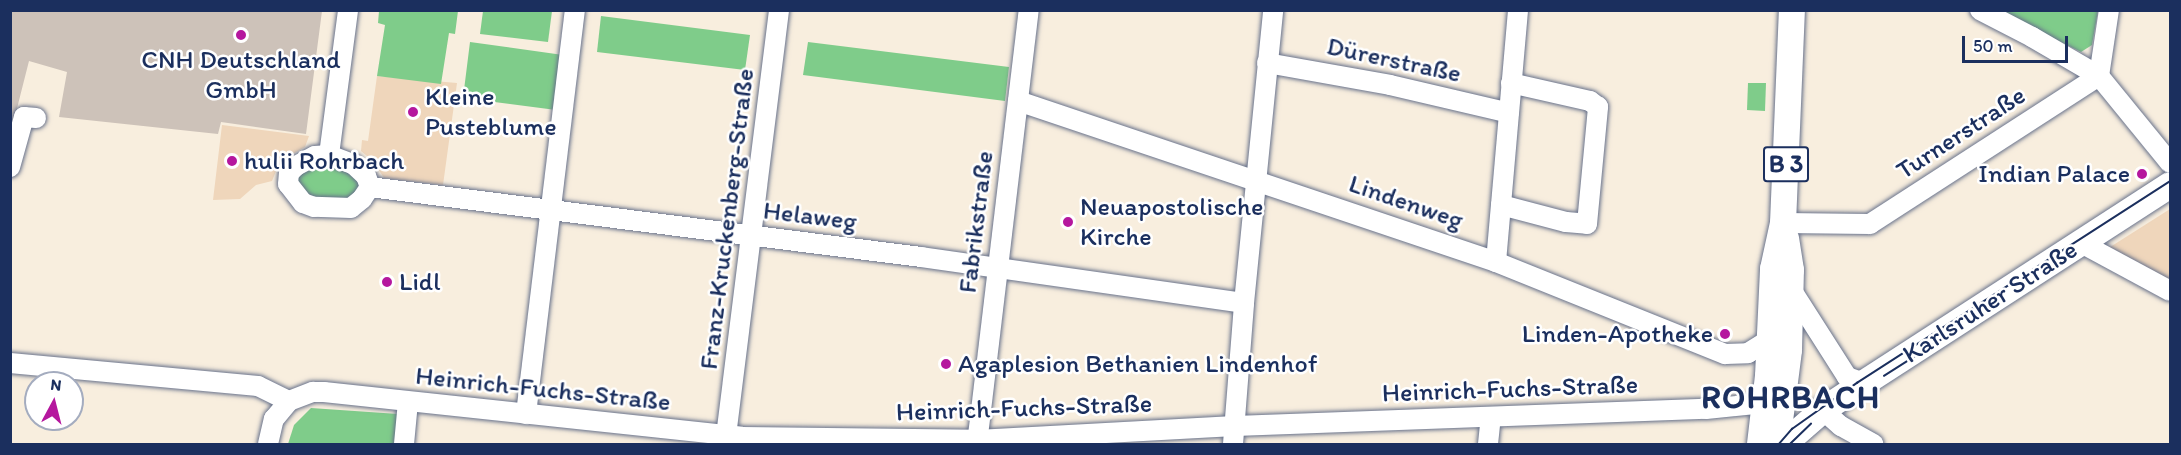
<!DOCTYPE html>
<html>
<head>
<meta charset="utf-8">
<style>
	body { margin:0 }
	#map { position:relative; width:2181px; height:455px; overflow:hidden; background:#f8eede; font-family:Itim,sans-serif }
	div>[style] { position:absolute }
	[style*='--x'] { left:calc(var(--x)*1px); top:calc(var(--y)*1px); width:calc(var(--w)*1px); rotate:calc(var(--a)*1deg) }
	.built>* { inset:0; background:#efd6bb }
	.industrial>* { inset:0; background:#cdc2b9 }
	.green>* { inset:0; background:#7fcc8a }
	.roads { filter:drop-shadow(0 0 2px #68728b) drop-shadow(0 0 2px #68728b) }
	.minor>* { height:20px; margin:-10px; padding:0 10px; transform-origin:10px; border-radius:10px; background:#fff }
	.major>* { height:26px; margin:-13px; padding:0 13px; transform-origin:13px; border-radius:13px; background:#fff }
	.tram>* { height:1.5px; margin:-0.75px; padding:0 0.75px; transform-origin:0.75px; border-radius:0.75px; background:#1b2f5e }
	.dots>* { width:16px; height:16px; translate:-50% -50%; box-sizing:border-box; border:3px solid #fff; border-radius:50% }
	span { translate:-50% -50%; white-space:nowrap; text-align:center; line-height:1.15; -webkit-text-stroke:5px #fff; paint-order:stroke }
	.shield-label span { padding:2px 4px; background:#fff; border:2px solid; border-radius:4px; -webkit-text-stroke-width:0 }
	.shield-label { font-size:24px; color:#1b2f5e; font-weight:700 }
	.poi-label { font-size:26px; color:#1b2f5e }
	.left { translate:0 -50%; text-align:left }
	.right { translate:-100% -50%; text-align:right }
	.street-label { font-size:26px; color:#1b2f5e }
	.district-label { font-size:32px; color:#1b2f5e; font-weight:700; letter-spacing:1.5px }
	.frame { position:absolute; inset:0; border:12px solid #1b2f5e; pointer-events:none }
	.north { position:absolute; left:24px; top:371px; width:60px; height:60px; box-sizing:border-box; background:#fff; border:2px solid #a4acbf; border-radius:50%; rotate:7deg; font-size:16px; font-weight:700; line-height:24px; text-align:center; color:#1b2f5e }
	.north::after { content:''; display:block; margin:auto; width:21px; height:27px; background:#b5179e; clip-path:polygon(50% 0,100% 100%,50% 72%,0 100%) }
	.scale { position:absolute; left:1962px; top:36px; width:106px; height:27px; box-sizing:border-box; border:3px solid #1b2f5e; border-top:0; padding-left:8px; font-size:18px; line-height:21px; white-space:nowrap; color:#1b2f5e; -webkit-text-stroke:4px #fff; paint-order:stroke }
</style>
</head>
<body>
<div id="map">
	<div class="built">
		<i style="clip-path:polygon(377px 76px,457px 83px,443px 185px,384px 178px,373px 161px,361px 151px,362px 140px,368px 141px)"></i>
		<i style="clip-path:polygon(222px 125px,309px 136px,305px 147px,280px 161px,272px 181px,256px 185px,240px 199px,213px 200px)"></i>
		<i style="clip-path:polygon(2170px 209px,2170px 283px,2107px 249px)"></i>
	</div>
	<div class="industrial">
		<i style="clip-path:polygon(11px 11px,322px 11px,306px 134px,221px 122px,218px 134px,59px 117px,67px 72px,29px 61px,11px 132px)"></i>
	</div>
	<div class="green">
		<i style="clip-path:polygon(379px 11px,458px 11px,455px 34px,449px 33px,441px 84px,377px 76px,385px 25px,378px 23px)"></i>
		<i style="clip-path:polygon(483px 11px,552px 11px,548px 42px,480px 34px)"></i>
		<i style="clip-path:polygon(1999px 11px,2098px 11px,2092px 45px,2081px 52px)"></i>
		<i style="clip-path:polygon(601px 16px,750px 35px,745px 70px,597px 52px)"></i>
		<i style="clip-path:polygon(470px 42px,563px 55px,556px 110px,463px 98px)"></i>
		<i style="clip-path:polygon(808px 42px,1009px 67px,1005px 101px,803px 75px)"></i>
		<i style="clip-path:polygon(1748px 83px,1766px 83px,1765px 111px,1747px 110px)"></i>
		<i style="clip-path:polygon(320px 162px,348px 168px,362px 187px,350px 199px,316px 200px,301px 191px,294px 176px)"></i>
		<i style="clip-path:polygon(311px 408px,398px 414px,396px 444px,288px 444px,294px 425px)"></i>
	</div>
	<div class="roads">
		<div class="minor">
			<i style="--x:1980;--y:10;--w:59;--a:27.4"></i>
			<i style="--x:2032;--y:37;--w:78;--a:30.2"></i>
			<i style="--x:2099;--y:76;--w:112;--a:50.8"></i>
			<i style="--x:1267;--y:63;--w:125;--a:10.1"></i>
			<i style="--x:1390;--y:85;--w:122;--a:13.2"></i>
			<i style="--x:1018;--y:101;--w:504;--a:18.61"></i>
			<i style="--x:1496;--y:262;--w:247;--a:21.9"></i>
			<i style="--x:1725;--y:354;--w:23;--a:-2"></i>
			<i style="--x:1748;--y:353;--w:25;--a:-32"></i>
			<i style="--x:329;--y:155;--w:26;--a:21"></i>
			<i style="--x:353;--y:164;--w:18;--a:43"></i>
			<i style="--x:366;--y:176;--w:12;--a:70"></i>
			<i style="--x:370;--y:187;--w:14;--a:124"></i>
			<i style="--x:362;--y:199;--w:14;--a:141"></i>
			<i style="--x:351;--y:208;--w:37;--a:-178"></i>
			<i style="--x:314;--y:207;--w:12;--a:-160"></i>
			<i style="--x:303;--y:203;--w:24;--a:-128"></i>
			<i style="--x:288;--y:184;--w:11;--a:-85"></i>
			<i style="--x:289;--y:173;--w:10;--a:-45"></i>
			<i style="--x:296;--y:166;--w:21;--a:-28"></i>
			<i style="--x:315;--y:156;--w:14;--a:-4"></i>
			<i style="--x:329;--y:155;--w:146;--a:-82.5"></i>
			<i style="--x:10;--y:167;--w:52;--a:-74.4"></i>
			<i style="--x:24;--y:117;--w:12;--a:5"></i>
			<i style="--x:370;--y:187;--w:555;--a:7.24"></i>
			<i style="--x:921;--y:257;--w:326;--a:8.1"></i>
			<i style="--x:1501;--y:205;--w:67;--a:14.7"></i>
			<i style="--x:1566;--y:222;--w:21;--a:5"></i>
			<i style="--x:1587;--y:224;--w:118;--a:-84.6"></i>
			<i style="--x:1598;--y:107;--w:10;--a:-143"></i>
			<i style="--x:1590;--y:101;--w:81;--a:-167.2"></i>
			<i style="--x:1783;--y:223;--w:87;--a:0.7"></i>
			<i style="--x:1870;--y:224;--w:273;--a:-32.9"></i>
			<i style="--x:2099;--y:76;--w:67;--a:-81.4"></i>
			<i style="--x:2081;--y:243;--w:101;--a:28.3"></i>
			<i style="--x:1496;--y:262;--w:253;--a:-85"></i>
			<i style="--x:1791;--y:289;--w:104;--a:57.5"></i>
			<i style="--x:1847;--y:377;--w:18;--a:19"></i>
			<i style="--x:10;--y:363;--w:249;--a:5.3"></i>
			<i style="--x:258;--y:386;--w:34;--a:26"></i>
			<i style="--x:1823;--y:410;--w:24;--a:42"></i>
			<i style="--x:1841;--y:426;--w:37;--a:29"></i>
			<i style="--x:526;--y:414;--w:407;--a:-83.1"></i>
			<i style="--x:268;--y:444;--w:26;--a:-77"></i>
			<i style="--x:274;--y:419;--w:23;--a:-50"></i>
			<i style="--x:289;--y:401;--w:26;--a:-21"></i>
			<i style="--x:313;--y:392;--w:11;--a:0"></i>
			<i style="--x:324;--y:392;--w:420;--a:6.1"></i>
			<i style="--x:742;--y:437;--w:235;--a:0.7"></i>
			<i style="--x:977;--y:440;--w:258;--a:-3.1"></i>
			<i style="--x:1235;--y:426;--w:471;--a:-2.1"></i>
			<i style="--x:1706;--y:409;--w:59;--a:-5.8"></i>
			<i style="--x:404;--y:444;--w:42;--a:-84.6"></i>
			<i style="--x:725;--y:444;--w:437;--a:-82.9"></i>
			<i style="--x:977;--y:444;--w:437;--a:-83.2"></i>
			<i style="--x:1233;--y:444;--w:141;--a:-85.5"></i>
			<i style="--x:1244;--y:303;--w:294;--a:-84.3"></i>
			<i style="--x:1488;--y:444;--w:27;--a:-84"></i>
		</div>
		<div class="major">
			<i style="--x:1760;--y:444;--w:68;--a:-83.3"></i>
			<i style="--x:1768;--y:376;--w:107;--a:-87.3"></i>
			<i style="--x:1773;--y:269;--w:47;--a:-77.7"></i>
			<i style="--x:1783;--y:223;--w:213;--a:-87.6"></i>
			<i style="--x:1777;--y:444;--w:95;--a:-82.7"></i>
			<i style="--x:1789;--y:350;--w:80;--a:-88.6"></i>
			<i style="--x:1791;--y:270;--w:32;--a:-99"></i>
			<i style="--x:1784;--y:444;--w:52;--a:-41.1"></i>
			<i style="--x:1823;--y:410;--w:49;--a:-33.4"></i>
			<i style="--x:1864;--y:383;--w:364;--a:-32.9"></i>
		</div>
	</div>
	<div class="tram">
		<i style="--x:1884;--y:376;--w:69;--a:-32.5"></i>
		<i style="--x:1779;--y:444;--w:20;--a:-49"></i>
		<i style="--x:1792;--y:429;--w:80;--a:-35.3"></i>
		<i style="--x:1857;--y:383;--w:373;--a:-32.8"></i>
		<i style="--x:1790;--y:444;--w:29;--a:-44"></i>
	</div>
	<div class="dots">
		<i style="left:241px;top:35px;background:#b5179e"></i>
		<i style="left:413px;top:112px;background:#b5179e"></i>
		<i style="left:232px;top:161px;background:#b5179e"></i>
		<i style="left:2142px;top:174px;background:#b5179e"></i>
		<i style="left:1068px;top:222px;background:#b5179e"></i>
		<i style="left:387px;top:282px;background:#b5179e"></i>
		<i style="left:1725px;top:334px;background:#b5179e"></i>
		<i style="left:946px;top:364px;background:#b5179e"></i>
	</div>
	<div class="shield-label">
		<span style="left:1786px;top:164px">B 3</span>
	</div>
	<div class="poi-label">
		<span style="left:241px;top:75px">CNH Deutschland<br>GmbH</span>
		<span class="left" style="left:425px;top:112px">Kleine<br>Pusteblume</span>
		<span class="left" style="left:244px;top:161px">hulii Rohrbach</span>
		<span class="right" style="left:2130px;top:174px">Indian Palace</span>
		<span class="left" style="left:1080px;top:222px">Neuapostolische<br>Kirche</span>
		<span class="left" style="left:399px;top:282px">Lidl</span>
		<span class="right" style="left:1713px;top:334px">Linden-Apotheke</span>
		<span class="left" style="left:958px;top:364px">Agaplesion Bethanien Lindenhof</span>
	</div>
	<div class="street-label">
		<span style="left:1394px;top:60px;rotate:12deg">Dürerstraße</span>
		<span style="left:1961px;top:133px;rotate:-33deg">Turnerstraße</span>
		<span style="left:1406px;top:202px;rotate:19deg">Lindenweg</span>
		<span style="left:810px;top:216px;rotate:7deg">Helaweg</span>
		<span style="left:727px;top:219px;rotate:-83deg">Franz-Kruckenberg-Straße</span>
		<span style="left:976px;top:222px;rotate:-83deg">Fabrikstraße</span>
		<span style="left:1990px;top:302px;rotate:-33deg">Karlsruher Straße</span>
		<span style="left:543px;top:389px;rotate:6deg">Heinrich-Fuchs-Straße</span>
		<span style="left:1510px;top:389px;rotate:-2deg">Heinrich-Fuchs-Straße</span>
		<span style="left:1024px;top:408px;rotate:-2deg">Heinrich-Fuchs-Straße</span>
	</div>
	<div class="district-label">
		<span style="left:1791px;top:397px">ROHRBACH</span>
	</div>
	<div class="frame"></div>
	<div class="north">N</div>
	<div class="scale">50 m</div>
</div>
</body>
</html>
